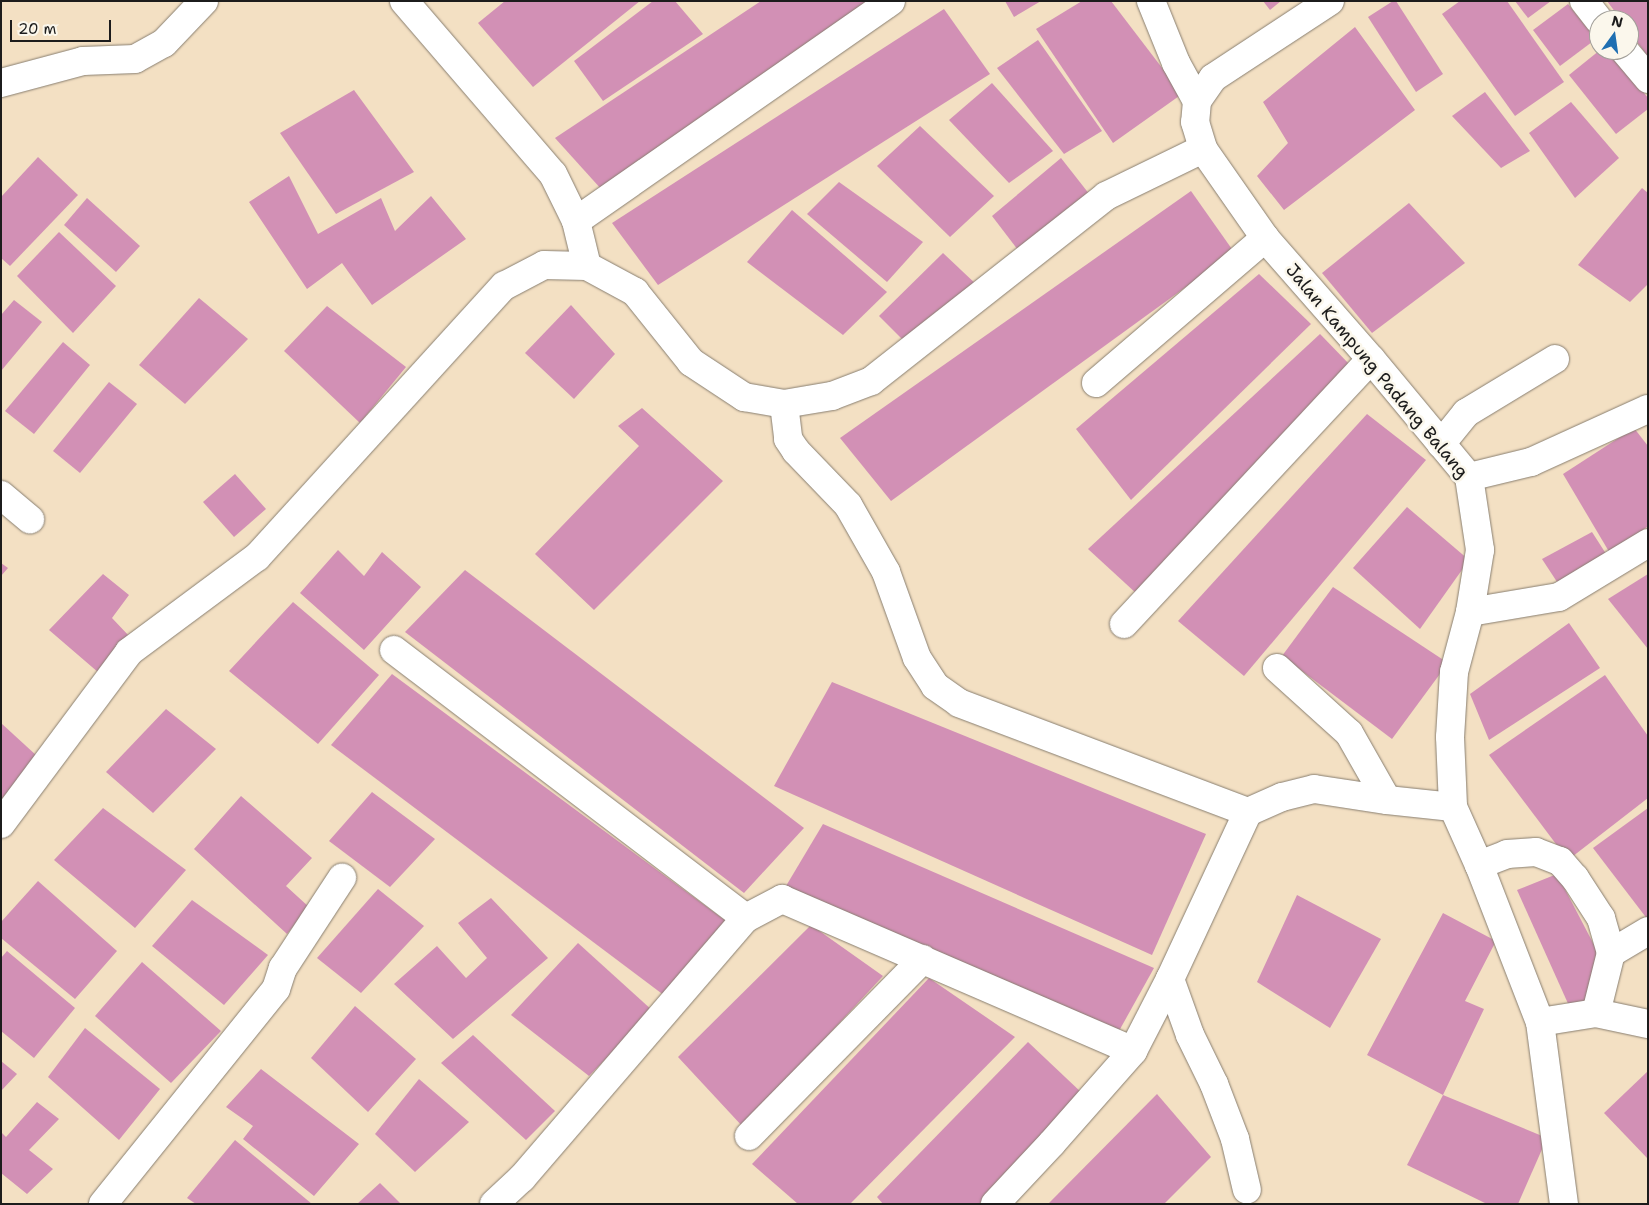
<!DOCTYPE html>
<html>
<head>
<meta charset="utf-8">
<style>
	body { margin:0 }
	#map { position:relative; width:1649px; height:1205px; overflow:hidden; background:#f3e0c3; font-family:"Shantell Sans",sans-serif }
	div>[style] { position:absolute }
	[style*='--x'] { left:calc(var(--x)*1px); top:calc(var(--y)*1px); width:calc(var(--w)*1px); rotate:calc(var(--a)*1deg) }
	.building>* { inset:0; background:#d290b5 }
	.roads { filter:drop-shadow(0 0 1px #887e70) drop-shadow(0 0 1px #887e70) }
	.minor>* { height:28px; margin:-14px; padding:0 14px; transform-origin:14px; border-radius:14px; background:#fff }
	span { translate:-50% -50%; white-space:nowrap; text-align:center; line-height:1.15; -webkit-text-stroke:5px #fbf7ec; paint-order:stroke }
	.street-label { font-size:18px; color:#1c1c1c }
	.frame { position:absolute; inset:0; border:2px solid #1c1c1c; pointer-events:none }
	.north { position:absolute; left:1589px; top:10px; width:50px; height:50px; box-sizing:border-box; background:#fbf7ec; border:1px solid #a29f99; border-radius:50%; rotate:14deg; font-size:14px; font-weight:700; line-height:20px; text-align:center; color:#1c1c1c }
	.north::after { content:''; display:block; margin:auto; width:18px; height:22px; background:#1f6fb2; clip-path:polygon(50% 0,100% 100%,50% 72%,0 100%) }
	.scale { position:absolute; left:10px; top:20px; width:101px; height:22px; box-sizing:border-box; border:2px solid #1c1c1c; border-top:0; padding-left:6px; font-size:15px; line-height:18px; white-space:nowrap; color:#1c1c1c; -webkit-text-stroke:4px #fbf7ec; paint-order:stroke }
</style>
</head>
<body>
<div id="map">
	<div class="building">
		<i style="clip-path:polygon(505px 1px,640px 1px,533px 87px,478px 23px)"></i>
		<i style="clip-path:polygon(653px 1px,675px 1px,703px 34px,603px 101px,574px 61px)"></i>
		<i style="clip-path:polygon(761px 1px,875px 1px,602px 190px,555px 138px)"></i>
		<i style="clip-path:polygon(1005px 1px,1041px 1px,1014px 17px)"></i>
		<i style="clip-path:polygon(1082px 1px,1111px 1px,1182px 94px,1113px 143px,1036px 29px)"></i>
		<i style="clip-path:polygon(1263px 1px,1281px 1px,1270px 10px)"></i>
		<i style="clip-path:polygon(1393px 1px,1396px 1px,1443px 74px,1416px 92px,1368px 17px)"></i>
		<i style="clip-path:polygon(1460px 1px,1507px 1px,1564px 82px,1515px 116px,1442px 14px)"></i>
		<i style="clip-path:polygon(1515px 1px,1551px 1px,1528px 18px)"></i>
		<i style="clip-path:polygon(1607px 1px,1648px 1px,1648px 57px,1629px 31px,1629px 20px,1621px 20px)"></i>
		<i style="clip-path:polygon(1568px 4px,1596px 39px,1560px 66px,1533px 30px)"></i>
		<i style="clip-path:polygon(944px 9px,990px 74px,658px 285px,612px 223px)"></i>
		<i style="clip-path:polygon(1355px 27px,1415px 110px,1284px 210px,1257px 176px,1288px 143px,1263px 102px)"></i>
		<i style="clip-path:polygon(1038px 40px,1102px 131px,1064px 154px,997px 68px)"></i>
		<i style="clip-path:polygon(1600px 50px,1610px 50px,1648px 98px,1648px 109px,1616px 134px,1569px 75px)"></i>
		<i style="clip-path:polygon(992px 83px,1053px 151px,1009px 183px,949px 120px)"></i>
		<i style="clip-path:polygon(354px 90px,414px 172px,336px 214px,280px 133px)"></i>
		<i style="clip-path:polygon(1485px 92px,1530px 151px,1501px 168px,1452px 116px)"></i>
		<i style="clip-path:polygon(1571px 102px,1619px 158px,1575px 198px,1529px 133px)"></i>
		<i style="clip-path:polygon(920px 126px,994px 196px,950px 237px,877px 166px)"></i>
		<i style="clip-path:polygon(38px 157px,78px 195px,10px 266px,1px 258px,1px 197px)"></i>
		<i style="clip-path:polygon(1061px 158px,1090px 195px,1021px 254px,992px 216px)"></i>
		<i style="clip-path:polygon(289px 176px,318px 234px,381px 198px,395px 231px,431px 196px,466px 239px,372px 305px,342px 263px,307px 289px,249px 202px)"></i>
		<i style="clip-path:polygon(839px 182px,923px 242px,887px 282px,807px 214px)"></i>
		<i style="clip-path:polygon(1642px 188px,1648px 193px,1648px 284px,1630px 302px,1578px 265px)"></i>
		<i style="clip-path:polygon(1191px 191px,1234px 252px,891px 501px,840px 438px)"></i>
		<i style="clip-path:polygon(87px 198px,140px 246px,116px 272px,64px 225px)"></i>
		<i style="clip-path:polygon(1409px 203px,1465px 263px,1372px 333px,1322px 273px)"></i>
		<i style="clip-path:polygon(792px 210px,887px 292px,843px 335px,747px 262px)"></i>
		<i style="clip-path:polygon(59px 232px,116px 286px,73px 333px,17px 276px)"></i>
		<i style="clip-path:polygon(943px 253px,978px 286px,906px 343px,879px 316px)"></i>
		<i style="clip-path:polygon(1259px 274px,1311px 324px,1131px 500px,1076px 429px)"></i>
		<i style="clip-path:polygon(199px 298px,248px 339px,185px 404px,139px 365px)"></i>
		<i style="clip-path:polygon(14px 300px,42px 322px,1px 371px,1px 315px)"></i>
		<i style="clip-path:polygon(571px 305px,615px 354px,574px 399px,525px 353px)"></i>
		<i style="clip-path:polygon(327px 306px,406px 367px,360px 423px,284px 351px)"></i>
		<i style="clip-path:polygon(1320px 334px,1351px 366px,1137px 594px,1088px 549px)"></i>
		<i style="clip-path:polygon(63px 342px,90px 365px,34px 434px,5px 411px)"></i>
		<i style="clip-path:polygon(109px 382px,137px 404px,80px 473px,53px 451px)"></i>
		<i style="clip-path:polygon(642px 408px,723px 481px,594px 610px,535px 554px,639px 446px,618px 426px)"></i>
		<i style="clip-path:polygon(1367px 414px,1426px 460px,1244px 676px,1178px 621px)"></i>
		<i style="clip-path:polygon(1634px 428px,1648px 446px,1648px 526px,1611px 555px,1563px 474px)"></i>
		<i style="clip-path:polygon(235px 474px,266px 509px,234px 537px,203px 502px)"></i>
		<i style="clip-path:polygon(1407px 507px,1469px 560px,1420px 629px,1353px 568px)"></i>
		<i style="clip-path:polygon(1592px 532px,1610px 560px,1561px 588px,1542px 559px)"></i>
		<i style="clip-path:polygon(338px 550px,364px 576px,382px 552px,421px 587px,364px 650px,300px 593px)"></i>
		<i style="clip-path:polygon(1px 563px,8px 568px,1px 576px)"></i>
		<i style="clip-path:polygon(465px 570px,804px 828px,744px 893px,405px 632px)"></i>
		<i style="clip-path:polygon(103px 574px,129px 595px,112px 618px,130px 637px,99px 673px,49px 630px)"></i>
		<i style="clip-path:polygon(1648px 574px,1648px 649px,1608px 599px)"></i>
		<i style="clip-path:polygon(1333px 587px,1448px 663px,1392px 739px,1282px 656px)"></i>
		<i style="clip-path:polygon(293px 602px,379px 675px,318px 744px,229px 671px)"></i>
		<i style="clip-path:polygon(1569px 623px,1600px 668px,1489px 740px,1470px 694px)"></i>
		<i style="clip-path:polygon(392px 674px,726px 921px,665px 996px,331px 745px)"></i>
		<i style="clip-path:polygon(1605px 675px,1648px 736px,1648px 798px,1568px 860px,1489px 755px)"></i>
		<i style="clip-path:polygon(832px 682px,1206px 834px,1152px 955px,774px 786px)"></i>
		<i style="clip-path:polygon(166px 709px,216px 749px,153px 813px,106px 772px)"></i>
		<i style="clip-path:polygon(1px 723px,37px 756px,1px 800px)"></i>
		<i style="clip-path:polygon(372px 792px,435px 839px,390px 887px,329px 841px)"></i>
		<i style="clip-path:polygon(241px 796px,312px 858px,286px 886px,309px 907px,287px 934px,194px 849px)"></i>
		<i style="clip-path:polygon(103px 808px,186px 870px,135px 928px,54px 860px)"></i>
		<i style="clip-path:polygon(1648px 808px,1648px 920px,1593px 848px)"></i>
		<i style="clip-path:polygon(823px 824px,1154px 968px,1119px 1031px,786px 886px)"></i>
		<i style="clip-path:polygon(1557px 874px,1603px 962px,1589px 1004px,1570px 1008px,1517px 890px)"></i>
		<i style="clip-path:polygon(38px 881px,117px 951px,75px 999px,1px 938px,1px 922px)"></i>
		<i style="clip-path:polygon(378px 889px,424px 926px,361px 993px,317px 958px)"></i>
		<i style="clip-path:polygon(1297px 895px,1381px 939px,1330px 1028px,1257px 982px)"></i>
		<i style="clip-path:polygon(491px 898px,548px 958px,453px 1039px,394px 984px,437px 946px,466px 978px,487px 958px,458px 923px)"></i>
		<i style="clip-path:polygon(192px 900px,268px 955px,224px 1005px,152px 946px)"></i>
		<i style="clip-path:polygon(1443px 913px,1496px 941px,1465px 1001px,1484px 1009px,1443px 1095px,1367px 1055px)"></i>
		<i style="clip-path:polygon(811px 925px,883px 976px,743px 1127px,678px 1057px)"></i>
		<i style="clip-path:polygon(578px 943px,653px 1011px,589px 1076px,511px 1015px)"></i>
		<i style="clip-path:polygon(7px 951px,75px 1008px,34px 1058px,1px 1031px,1px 958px)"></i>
		<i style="clip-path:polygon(142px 962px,221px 1031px,171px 1083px,95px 1016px)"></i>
		<i style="clip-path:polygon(929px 978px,1015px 1037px,850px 1204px,798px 1204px,752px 1164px)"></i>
		<i style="clip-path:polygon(355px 1006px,416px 1059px,368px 1112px,311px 1058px)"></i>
		<i style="clip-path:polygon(85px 1028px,160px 1089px,119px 1140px,48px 1077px)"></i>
		<i style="clip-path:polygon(473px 1035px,555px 1111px,526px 1140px,441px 1063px)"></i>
		<i style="clip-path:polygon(1028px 1042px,1083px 1094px,979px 1204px,883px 1204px,877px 1197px)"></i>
		<i style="clip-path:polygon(1px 1061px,17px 1074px,1px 1091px)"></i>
		<i style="clip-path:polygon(261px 1069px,359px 1144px,314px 1196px,243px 1139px,253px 1126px,226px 1107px)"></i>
		<i style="clip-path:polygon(1648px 1071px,1648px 1159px,1604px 1113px)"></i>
		<i style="clip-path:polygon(419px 1079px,469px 1122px,415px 1172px,375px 1134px)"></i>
		<i style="clip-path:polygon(1157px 1094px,1211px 1157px,1164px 1204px,1048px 1204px)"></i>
		<i style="clip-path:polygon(1443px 1095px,1547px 1138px,1518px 1204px,1487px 1204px,1407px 1165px)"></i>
		<i style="clip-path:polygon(37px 1102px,59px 1119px,29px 1150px,53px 1169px,27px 1194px,1px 1173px,1px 1132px,6px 1137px)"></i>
		<i style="clip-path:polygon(235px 1140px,312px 1204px,196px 1204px,187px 1198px)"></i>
		<i style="clip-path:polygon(380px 1183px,401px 1204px,357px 1204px)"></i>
	</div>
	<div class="roads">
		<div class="minor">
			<i style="--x:404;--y:1;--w:228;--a:49.3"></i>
			<i style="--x:553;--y:174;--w:52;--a:63.9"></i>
			<i style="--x:576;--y:221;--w:46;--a:76.3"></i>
			<i style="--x:1151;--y:1;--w:67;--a:68"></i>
			<i style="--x:1176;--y:63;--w:43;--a:61.1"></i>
			<i style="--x:1330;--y:1;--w:140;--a:146.7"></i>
			<i style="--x:1213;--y:78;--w:28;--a:125"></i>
			<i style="--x:1197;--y:101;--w:21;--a:95"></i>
			<i style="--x:1195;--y:122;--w:28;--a:73"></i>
			<i style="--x:1203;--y:149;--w:108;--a:55.1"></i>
			<i style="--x:1265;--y:238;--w:161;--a:48.8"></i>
			<i style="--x:1371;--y:359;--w:153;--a:50.3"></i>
			<i style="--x:1469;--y:477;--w:74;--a:81.4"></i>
			<i style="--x:1480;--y:550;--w:63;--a:99.2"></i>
			<i style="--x:1470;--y:612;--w:62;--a:104.9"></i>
			<i style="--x:1454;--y:672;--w:65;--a:93.5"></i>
			<i style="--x:1450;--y:737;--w:70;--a:87.5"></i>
			<i style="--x:1453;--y:807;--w:64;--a:65.9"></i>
			<i style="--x:1479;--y:865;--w:168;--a:68.8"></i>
			<i style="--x:1540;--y:1022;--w:184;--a:82.5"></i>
			<i style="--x:1584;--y:1;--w:24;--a:52"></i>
			<i style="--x:1624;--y:50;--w:38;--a:50"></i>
			<i style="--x:1;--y:83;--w:85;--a:-15"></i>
			<i style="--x:83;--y:61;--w:52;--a:-2.2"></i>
			<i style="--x:135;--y:59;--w:33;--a:-29"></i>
			<i style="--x:164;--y:43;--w:58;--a:-46.4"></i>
			<i style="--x:576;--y:221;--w:384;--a:-34.9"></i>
			<i style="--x:1096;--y:383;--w:223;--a:-40.6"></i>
			<i style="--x:784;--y:404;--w:35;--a:83"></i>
			<i style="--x:788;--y:439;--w:14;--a:56"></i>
			<i style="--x:796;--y:451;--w:75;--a:46.1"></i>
			<i style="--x:848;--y:505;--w:77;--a:60.4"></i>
			<i style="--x:886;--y:572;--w:91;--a:70.2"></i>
			<i style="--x:917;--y:658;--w:33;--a:57"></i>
			<i style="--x:935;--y:686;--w:29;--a:35"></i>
			<i style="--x:959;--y:703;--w:309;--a:20.7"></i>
			<i style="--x:1441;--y:444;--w:40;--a:-51"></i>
			<i style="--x:1466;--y:413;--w:104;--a:-31.2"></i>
			<i style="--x:1469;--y:477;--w:64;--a:-13.6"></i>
			<i style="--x:1531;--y:462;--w:128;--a:-24.4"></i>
			<i style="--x:1;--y:495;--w:38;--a:40"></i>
			<i style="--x:1470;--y:612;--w:90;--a:-9.6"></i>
			<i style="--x:1559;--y:597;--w:104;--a:-31.2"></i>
			<i style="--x:1124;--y:624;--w:362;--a:-47"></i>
			<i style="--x:394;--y:650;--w:442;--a:37.3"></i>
			<i style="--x:1277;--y:668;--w:97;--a:42.1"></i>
			<i style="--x:1349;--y:733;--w:77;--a:60.4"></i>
			<i style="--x:1;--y:824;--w:214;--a:-53.3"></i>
			<i style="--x:129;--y:652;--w:159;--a:-36.6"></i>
			<i style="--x:257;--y:557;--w:367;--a:-47.7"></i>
			<i style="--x:504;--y:286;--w:45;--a:-27.7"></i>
			<i style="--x:544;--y:265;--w:43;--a:1.3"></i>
			<i style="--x:587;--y:266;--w:55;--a:28.4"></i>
			<i style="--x:635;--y:292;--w:90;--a:51.3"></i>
			<i style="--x:691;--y:362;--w:64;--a:33.4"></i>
			<i style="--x:744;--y:397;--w:41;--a:9.9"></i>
			<i style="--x:784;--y:404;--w:49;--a:-9.5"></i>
			<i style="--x:832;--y:396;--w:42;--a:-21"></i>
			<i style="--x:871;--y:381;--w:299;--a:-38.2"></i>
			<i style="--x:1106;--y:196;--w:108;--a:-25.9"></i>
			<i style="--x:1479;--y:865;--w:30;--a:-21"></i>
			<i style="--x:1507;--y:854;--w:29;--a:-4"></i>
			<i style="--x:1536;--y:852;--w:26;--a:21"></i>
			<i style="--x:1560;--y:861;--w:23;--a:49"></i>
			<i style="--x:1575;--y:878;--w:48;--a:57"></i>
			<i style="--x:1601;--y:918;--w:36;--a:74"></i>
			<i style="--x:1170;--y:979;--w:59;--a:70.3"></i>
			<i style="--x:1190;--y:1035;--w:55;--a:63.9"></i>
			<i style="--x:1214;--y:1084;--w:59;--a:69.1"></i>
			<i style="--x:1235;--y:1139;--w:52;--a:76.8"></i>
			<i style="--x:1596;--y:1013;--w:62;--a:-76"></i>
			<i style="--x:1611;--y:953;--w:43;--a:-30.7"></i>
			<i style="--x:1540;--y:1022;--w:57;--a:-9.1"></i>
			<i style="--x:1596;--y:1013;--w:53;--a:11.9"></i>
			<i style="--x:749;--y:1136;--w:248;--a:-45.5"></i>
			<i style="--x:103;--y:1204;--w:276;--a:-51.2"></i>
			<i style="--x:276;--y:989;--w:22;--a:-72"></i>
			<i style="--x:283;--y:968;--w:108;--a:-56.8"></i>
			<i style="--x:494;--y:1204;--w:38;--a:-43"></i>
			<i style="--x:522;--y:1178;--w:343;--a:-49.3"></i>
			<i style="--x:746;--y:918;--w:41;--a:-27.8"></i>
			<i style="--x:782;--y:899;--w:382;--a:23.4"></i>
			<i style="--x:995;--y:1204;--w:83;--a:-46.9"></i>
			<i style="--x:1052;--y:1143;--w:123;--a:-48.6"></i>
			<i style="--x:1133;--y:1051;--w:81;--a:-62.8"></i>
			<i style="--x:1170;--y:979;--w:184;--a:-65"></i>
			<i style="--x:1248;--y:812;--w:37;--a:-24"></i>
			<i style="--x:1282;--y:797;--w:33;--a:-14"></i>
			<i style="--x:1314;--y:789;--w:74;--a:8.6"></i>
			<i style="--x:1387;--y:800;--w:66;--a:6.1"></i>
		</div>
	</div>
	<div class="street-label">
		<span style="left:1377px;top:371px;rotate:50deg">Jalan Kampung Padang Balang</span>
	</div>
	<div class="frame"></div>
	<div class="north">N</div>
	<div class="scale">20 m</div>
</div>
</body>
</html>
